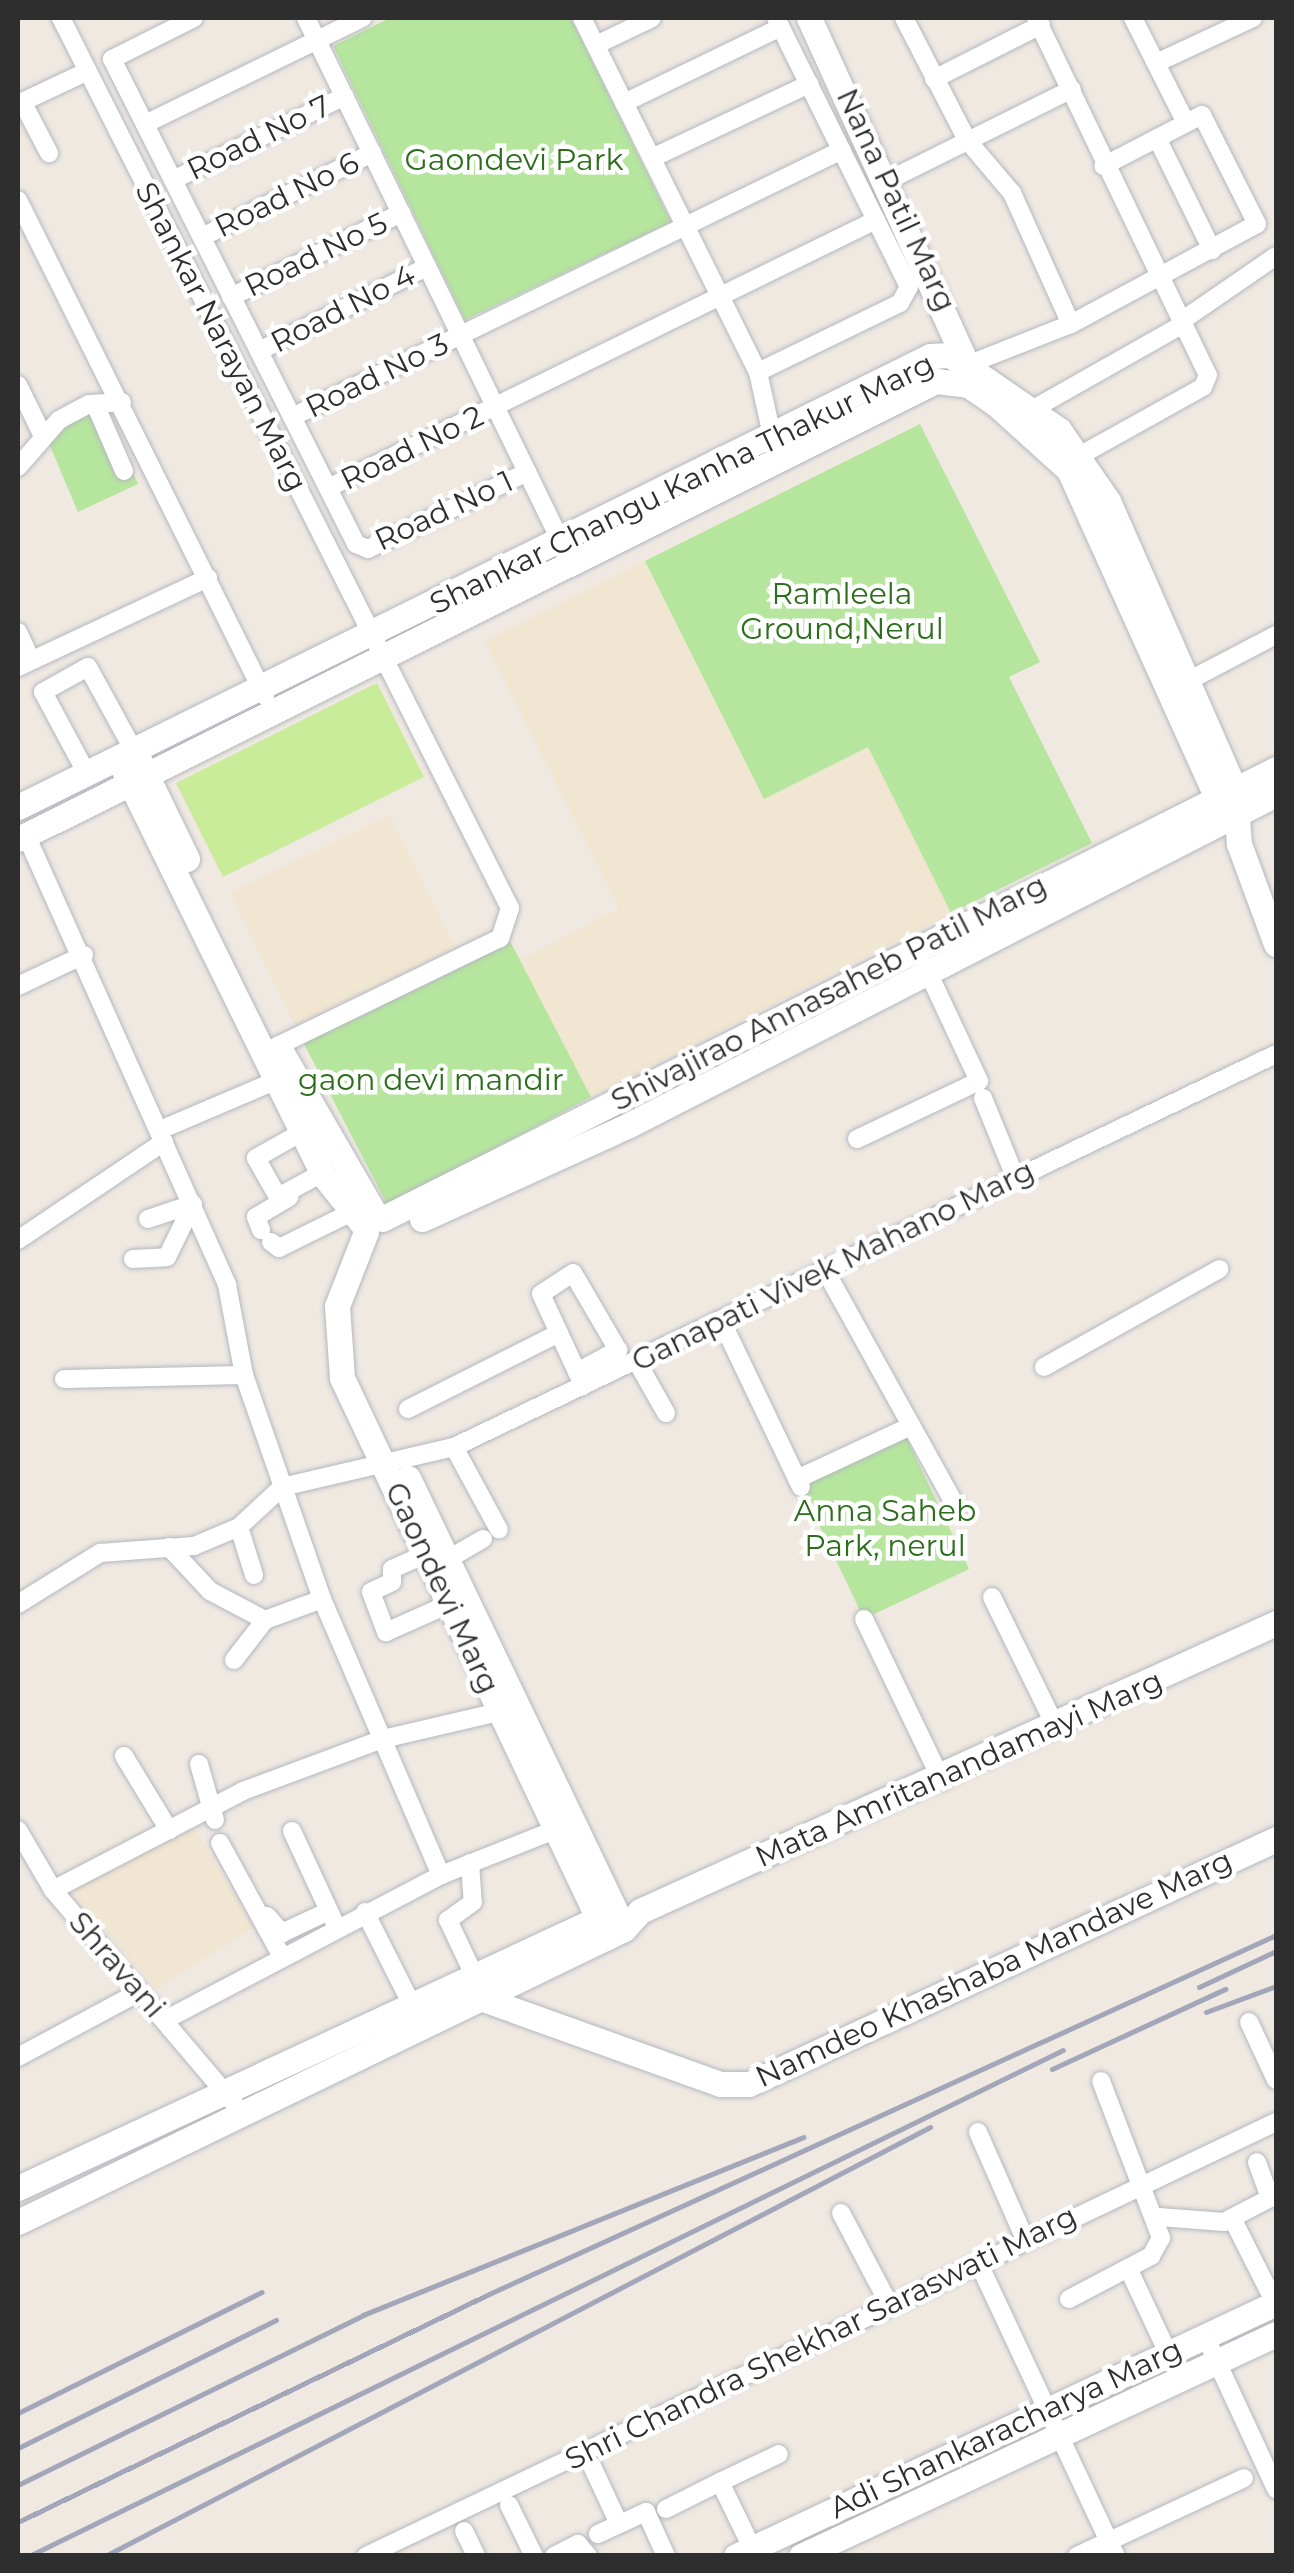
<!DOCTYPE html>
<html>
<head>
<meta charset="utf-8">
<style>
	body { margin:0 }
	#map { position:relative; width:1294px; height:2573px; overflow:hidden; background:#efe9e1; font-family:Montserrat,sans-serif }
	div>[style] { position:absolute }
	[style*='--x'] { left:calc(var(--x)*1px); top:calc(var(--y)*1px); width:calc(var(--w)*1px); rotate:calc(var(--a)*1deg) }
	.education>* { inset:0; background:#f0e6d1 }
	.green>* { inset:0; background:#b6e59e }
	.pitch>* { inset:0; background:#c9ec9a }
	.roads { filter:drop-shadow(0 0 2px #b4b7c1) drop-shadow(0 0 2px #b4b7c1) }
	.street>* { height:18px; margin:-9px; padding:0 9px; transform-origin:9px; border-radius:9px; background:#fff }
	.secondary>* { height:25px; margin:-12.5px; padding:0 12.5px; transform-origin:12.5px; border-radius:12.5px; background:#fff }
	.rail>* { height:5px; margin:-2.5px; padding:0 2.5px; transform-origin:2.5px; border-radius:2.5px; background:#a3a6b8 }
	span { translate:-50% -50%; white-space:nowrap; text-align:center; line-height:1.15; -webkit-text-stroke:9px #fff; paint-order:stroke }
	.street-label { font-size:30px; color:#2e2e2e }
	.park-label { font-size:30px; color:#2c6e1b }
	.frame { position:absolute; inset:0; border:20px solid #2e2e2e; pointer-events:none }
</style>
</head>
<body>
<div id="map">
	<div class="education">
		<i style="clip-path:polygon(645px 561px,764px 798px,868px 747px,951px 913px,591px 1097px,520px 960px,619px 908px,485px 641px)"></i>
		<i style="clip-path:polygon(390px 815px,455px 947px,295px 1025px,230px 893px)"></i>
		<i style="clip-path:polygon(195px 1829px,254px 1927px,156px 1989px,70px 1888px)"></i>
	</div>
	<div class="green">
		<i style="clip-path:polygon(390px 18px,571px 18px,671px 222px,465px 320px,333px 46px)"></i>
		<i style="clip-path:polygon(101px 406px,138px 484px,78px 512px,45px 434px)"></i>
		<i style="clip-path:polygon(920px 424px,1040px 662px,1009px 677px,1092px 843px,951px 913px,868px 747px,764px 799px,645px 561px)"></i>
		<i style="clip-path:polygon(510px 941px,591px 1097px,388px 1206px,303px 1042px)"></i>
		<i style="clip-path:polygon(906px 1437px,969px 1569px,864px 1619px,801px 1487px)"></i>
	</div>
	<div class="pitch">
		<i style="clip-path:polygon(377px 683px,424px 777px,223px 877px,176px 783px)"></i>
	</div>
	<div class="roads">
		<div class="street">
			<i style="--x:61;--y:18;--w:997;--a:63.23"></i>
			<i style="--x:510;--y:908;--w:32;--a:108"></i>
			<i style="--x:500;--y:938;--w:247;--a:154.1"></i>
			<i style="--x:194;--y:18;--w:92;--a:153.4"></i>
			<i style="--x:112;--y:59;--w:543;--a:63.29"></i>
			<i style="--x:356;--y:544;--w:13;--a:23"></i>
			<i style="--x:368;--y:549;--w:177;--a:-25.8"></i>
			<i style="--x:306;--y:18;--w:589;--a:64.04"></i>
			<i style="--x:582;--y:18;--w:395;--a:63.6"></i>
			<i style="--x:758;--y:372;--w:75;--a:77.6"></i>
			<i style="--x:904;--y:18;--w:137;--a:62.7"></i>
			<i style="--x:967;--y:140;--w:70;--a:49.7"></i>
			<i style="--x:1012;--y:193;--w:144;--a:65.8"></i>
			<i style="--x:1036;--y:18;--w:396;--a:64.3"></i>
			<i style="--x:1208;--y:375;--w:13;--a:113"></i>
			<i style="--x:1203;--y:387;--w:140;--a:150.9"></i>
			<i style="--x:1133;--y:18;--w:118;--a:63.2"></i>
			<i style="--x:596;--y:45;--w:62;--a:-25.7"></i>
			<i style="--x:1156;--y:63;--w:107;--a:-24.9"></i>
			<i style="--x:934;--y:79;--w:120;--a:-26.8"></i>
			<i style="--x:624;--y:103;--w:174;--a:-25.8"></i>
			<i style="--x:18;--y:104;--w:77;--a:-25.2"></i>
			<i style="--x:26;--y:109;--w:50;--a:62.4"></i>
			<i style="--x:145;--y:124;--w:242;--a:-26"></i>
			<i style="--x:1157;--y:138;--w:125;--a:63.8"></i>
			<i style="--x:652;--y:158;--w:174;--a:-25.2"></i>
			<i style="--x:173;--y:180;--w:191;--a:-26"></i>
			<i style="--x:889;--y:180;--w:204;--a:-26.4"></i>
			<i style="--x:18;--y:200;--w:554;--a:63.53"></i>
			<i style="--x:202;--y:237;--w:190;--a:-26.3"></i>
			<i style="--x:231;--y:297;--w:190;--a:-26.3"></i>
			<i style="--x:1180;--y:322;--w:116;--a:-34.5"></i>
			<i style="--x:259;--y:351;--w:188;--a:-26.6"></i>
			<i style="--x:972;--y:363;--w:106;--a:-21.5"></i>
			<i style="--x:1071;--y:324;--w:211;--a:-28.3"></i>
			<i style="--x:1257;--y:224;--w:122;--a:-116.8"></i>
			<i style="--x:1202;--y:115;--w:111;--a:152.7"></i>
			<i style="--x:758;--y:372;--w:158;--a:-25.9"></i>
			<i style="--x:900;--y:303;--w:18;--a:-61"></i>
			<i style="--x:909;--y:287;--w:300;--a:-116.3"></i>
			<i style="--x:18;--y:385;--w:52;--a:63.9"></i>
			<i style="--x:95;--y:404;--w:73;--a:66.6"></i>
			<i style="--x:1035;--y:408;--w:169;--a:-29.5"></i>
			<i style="--x:292;--y:417;--w:611;--a:-25.89"></i>
			<i style="--x:18;--y:467;--w:62;--a:-48.9"></i>
			<i style="--x:59;--y:420;--w:34;--a:-28"></i>
			<i style="--x:89;--y:404;--w:33;--a:-3"></i>
			<i style="--x:328;--y:488;--w:610;--a:-26.06"></i>
			<i style="--x:18;--y:632;--w:31;--a:65"></i>
			<i style="--x:18;--y:667;--w:210;--a:-25.1"></i>
			<i style="--x:1184;--y:683;--w:104;--a:-27.6"></i>
			<i style="--x:87;--y:774;--w:93;--a:-118.2"></i>
			<i style="--x:43;--y:692;--w:51;--a:-29.1"></i>
			<i style="--x:88;--y:667;--w:96;--a:61.3"></i>
			<i style="--x:26;--y:835;--w:493;--a:65.9"></i>
			<i style="--x:227;--y:1285;--w:92;--a:79.3"></i>
			<i style="--x:244;--y:1375;--w:237;--a:70.8"></i>
			<i style="--x:322;--y:1599;--w:301;--a:66.7"></i>
			<i style="--x:18;--y:986;--w:73;--a:-25.2"></i>
			<i style="--x:983;--y:1098;--w:87;--a:67.8"></i>
			<i style="--x:160;--y:1130;--w:127;--a:-23.1"></i>
			<i style="--x:302;--y:1132;--w:53;--a:150.5"></i>
			<i style="--x:256;--y:1158;--w:45;--a:60.6"></i>
			<i style="--x:278;--y:1197;--w:50;--a:-28.6"></i>
			<i style="--x:857;--y:1139;--w:135;--a:-25.4"></i>
			<i style="--x:979;--y:1081;--w:125;--a:-115.1"></i>
			<i style="--x:148;--y:1219;--w:47;--a:-18.4"></i>
			<i style="--x:261;--y:1230;--w:14;--a:-111"></i>
			<i style="--x:256;--y:1217;--w:39;--a:-31"></i>
			<i style="--x:18;--y:1240;--w:176;--a:-33.9"></i>
			<i style="--x:271;--y:1242;--w:10;--a:37"></i>
			<i style="--x:279;--y:1248;--w:77;--a:-26.2"></i>
			<i style="--x:133;--y:1259;--w:34;--a:-3"></i>
			<i style="--x:167;--y:1257;--w:59;--a:-63.9"></i>
			<i style="--x:825;--y:1270;--w:272;--a:61"></i>
			<i style="--x:721;--y:1320;--w:185;--a:64.4"></i>
			<i style="--x:636;--y:1360;--w:61;--a:60.5"></i>
			<i style="--x:1044;--y:1367;--w:201;--a:-29.2"></i>
			<i style="--x:577;--y:1372;--w:47;--a:-28.2"></i>
			<i style="--x:618;--y:1350;--w:89;--a:-120.3"></i>
			<i style="--x:573;--y:1273;--w:38;--a:147"></i>
			<i style="--x:541;--y:1294;--w:86;--a:65.2"></i>
			<i style="--x:577;--y:1372;--w:2;--a:63"></i>
			<i style="--x:578;--y:1374;--w:13;--a:67"></i>
			<i style="--x:64;--y:1379;--w:180;--a:-1.3"></i>
			<i style="--x:408;--y:1409;--w:169;--a:-26.7"></i>
			<i style="--x:454;--y:1447;--w:94;--a:61.5"></i>
			<i style="--x:797;--y:1479;--w:126;--a:-24.9"></i>
			<i style="--x:169;--y:1547;--w:60;--a:47"></i>
			<i style="--x:210;--y:1591;--w:62;--a:27.8"></i>
			<i style="--x:265;--y:1620;--w:61;--a:-20.2"></i>
			<i style="--x:426;--y:1554;--w:37;--a:156"></i>
			<i style="--x:392;--y:1569;--w:13;--a:90"></i>
			<i style="--x:392;--y:1582;--w:23;--a:155"></i>
			<i style="--x:371;--y:1592;--w:43;--a:69.4"></i>
			<i style="--x:386;--y:1632;--w:69;--a:-24"></i>
			<i style="--x:450;--y:1558;--w:38;--a:-30"></i>
			<i style="--x:254;--y:1575;--w:50;--a:-107.4"></i>
			<i style="--x:239;--y:1527;--w:59;--a:-42.9"></i>
			<i style="--x:282;--y:1487;--w:177;--a:-13.1"></i>
			<i style="--x:454;--y:1447;--w:911;--a:-25.55"></i>
			<i style="--x:992;--y:1597;--w:145;--a:63.8"></i>
			<i style="--x:18;--y:1604;--w:97;--a:-31.9"></i>
			<i style="--x:100;--y:1553;--w:94;--a:-4.3"></i>
			<i style="--x:194;--y:1546;--w:49;--a:-22.9"></i>
			<i style="--x:864;--y:1619;--w:180;--a:64.3"></i>
			<i style="--x:234;--y:1660;--w:51;--a:-52.2"></i>
			<i style="--x:124;--y:1756;--w:87;--a:58.7"></i>
			<i style="--x:199;--y:1764;--w:58;--a:74.1"></i>
			<i style="--x:18;--y:1830;--w:69;--a:59.7"></i>
			<i style="--x:53;--y:1890;--w:294;--a:49.7"></i>
			<i style="--x:292;--y:1831;--w:105;--a:65.1"></i>
			<i style="--x:220;--y:1843;--w:128;--a:61.4"></i>
			<i style="--x:470;--y:1863;--w:39;--a:86"></i>
			<i style="--x:473;--y:1902;--w:31;--a:144"></i>
			<i style="--x:448;--y:1920;--w:63;--a:64.7"></i>
			<i style="--x:53;--y:1890;--w:214;--a:-27.5"></i>
			<i style="--x:243;--y:1791;--w:149;--a:-20.4"></i>
			<i style="--x:383;--y:1739;--w:132;--a:-13.1"></i>
			<i style="--x:365;--y:1912;--w:104;--a:63.2"></i>
			<i style="--x:267;--y:1916;--w:23;--a:49"></i>
			<i style="--x:282;--y:1933;--w:42;--a:-25.3"></i>
			<i style="--x:165;--y:2020;--w:312;--a:-27.7"></i>
			<i style="--x:441;--y:1875;--w:128;--a:-21.6"></i>
			<i style="--x:1249;--y:2022;--w:64;--a:65"></i>
			<i style="--x:18;--y:2057;--w:137;--a:-28.2"></i>
			<i style="--x:978;--y:2132;--w:117;--a:66.3"></i>
			<i style="--x:841;--y:2213;--w:105;--a:62.2"></i>
			<i style="--x:1159;--y:2217;--w:65;--a:4.4"></i>
			<i style="--x:1224;--y:2222;--w:52;--a:-27.6"></i>
			<i style="--x:1270;--y:2198;--w:38;--a:-110"></i>
			<i style="--x:1232;--y:2218;--w:95;--a:63.2"></i>
			<i style="--x:979;--y:2264;--w:323;--a:64.9"></i>
			<i style="--x:1128;--y:2268;--w:94;--a:64.8"></i>
			<i style="--x:1069;--y:2299;--w:93;--a:-27.7"></i>
			<i style="--x:1151;--y:2256;--w:21;--a:-61"></i>
			<i style="--x:1161;--y:2238;--w:168;--a:-110.9"></i>
			<i style="--x:1205;--y:2336;--w:169;--a:65.1"></i>
			<i style="--x:592;--y:2466;--w:64;--a:65"></i>
			<i style="--x:720;--y:2482;--w:65;--a:-25.4"></i>
			<i style="--x:509;--y:2505;--w:57;--a:63.9"></i>
			<i style="--x:666;--y:2509;--w:60;--a:-26.6"></i>
			<i style="--x:720;--y:2482;--w:73;--a:64.1"></i>
			<i style="--x:464;--y:2531;--w:28;--a:64"></i>
			<i style="--x:598;--y:2534;--w:53;--a:-24.6"></i>
			<i style="--x:646;--y:2512;--w:48;--a:65.6"></i>
			<i style="--x:366;--y:2556;--w:1008;--a:-25.5"></i>
			<i style="--x:554;--y:2556;--w:27;--a:-27"></i>
			<i style="--x:578;--y:2544;--w:16;--a:50"></i>
			<i style="--x:1077;--y:2556;--w:184;--a:-25"></i>
		</div>
		<div class="secondary">
			<i style="--x:809;--y:18;--w:388;--a:65.5"></i>
			<i style="--x:139;--y:760;--w:110;--a:64.1"></i>
			<i style="--x:123;--y:768;--w:455;--a:63.8"></i>
			<i style="--x:324;--y:1176;--w:64;--a:51.3"></i>
			<i style="--x:18;--y:807;--w:1017;--a:-26.31"></i>
			<i style="--x:930;--y:356;--w:20;--a:-3"></i>
			<i style="--x:950;--y:355;--w:132;--a:34.5"></i>
			<i style="--x:1059;--y:430;--w:86;--a:55.4"></i>
			<i style="--x:1108;--y:501;--w:316;--a:66.3"></i>
			<i style="--x:1235;--y:790;--w:54;--a:85.8"></i>
			<i style="--x:1239;--y:844;--w:107;--a:69.7"></i>
			<i style="--x:18;--y:839;--w:1026;--a:-26.52"></i>
			<i style="--x:936;--y:381;--w:32;--a:7"></i>
			<i style="--x:968;--y:385;--w:34;--a:34"></i>
			<i style="--x:996;--y:404;--w:98;--a:42.1"></i>
			<i style="--x:1069;--y:470;--w:360;--a:65.7"></i>
			<i style="--x:1217;--y:798;--w:24;--a:48"></i>
			<i style="--x:279;--y:1048;--w:194;--a:60"></i>
			<i style="--x:382;--y:1219;--w:1001;--a:-26.72"></i>
			<i style="--x:422;--y:1219;--w:227;--a:-24.4"></i>
			<i style="--x:629;--y:1125;--w:727;--a:-27.09"></i>
			<i style="--x:366;--y:1232;--w:79;--a:111.4"></i>
			<i style="--x:337;--y:1306;--w:72;--a:86"></i>
			<i style="--x:342;--y:1378;--w:619;--a:64.64"></i>
			<i style="--x:408;--y:1478;--w:500;--a:64.41"></i>
			<i style="--x:483;--y:1999;--w:252;--a:19.7"></i>
			<i style="--x:720;--y:2084;--w:29;--a:0"></i>
			<i style="--x:749;--y:2084;--w:581;--a:-24.93"></i>
			<i style="--x:18;--y:2188;--w:655;--a:-24.92"></i>
			<i style="--x:18;--y:2222;--w:673;--a:-25.8"></i>
			<i style="--x:624;--y:1929;--w:24;--a:-48"></i>
			<i style="--x:640;--y:1911;--w:698;--a:-24.36"></i>
			<i style="--x:736;--y:2556;--w:596;--a:-25.1"></i>
			<i style="--x:801;--y:2556;--w:524;--a:-25.05"></i>
		</div>
	</div>
	<div class="rail">
		<i style="--x:1199;--y:1987;--w:85;--a:-25.1"></i>
		<i style="--x:1206;--y:2012;--w:75;--a:-20.4"></i>
		<i style="--x:1052;--y:2069;--w:191;--a:-24.8"></i>
		<i style="--x:18;--y:2413;--w:272;--a:-26.4"></i>
		<i style="--x:18;--y:2448;--w:288;--a:-26.4"></i>
		<i style="--x:18;--y:2485;--w:385;--a:-26.2"></i>
		<i style="--x:363;--y:2315;--w:475;--a:-22"></i>
		<i style="--x:18;--y:2522;--w:523;--a:-25.83"></i>
		<i style="--x:489;--y:2294;--w:865;--a:-24.52"></i>
		<i style="--x:29;--y:2556;--w:1151;--a:-26.08"></i>
		<i style="--x:105;--y:2556;--w:930;--a:-27.47"></i>
	</div>
	<div class="street-label">
		<span style="left:259px;top:138px;rotate:-26deg">Road No 7</span>
		<span style="left:287px;top:195px;rotate:-26deg">Road No 6</span>
		<span style="left:896px;top:200px;rotate:65deg">Nana Patil Marg</span>
		<span style="left:316px;top:255px;rotate:-26deg">Road No 5</span>
		<span style="left:343px;top:309px;rotate:-27deg">Road No 4</span>
		<span style="left:221px;top:337px;rotate:63deg">Shankar Narayan Marg</span>
		<span style="left:377px;top:376px;rotate:-26deg">Road No 3</span>
		<span style="left:412px;top:448px;rotate:-26deg">Road No 2</span>
		<span style="left:682px;top:484px;rotate:-26deg">Shankar Changu Kanha Thakur Marg</span>
		<span style="left:444px;top:511px;rotate:-25deg">Road No 1</span>
		<span style="left:829px;top:993px;rotate:-27deg">Shivajirao Annasaheb Patil Marg</span>
		<span style="left:833px;top:1266px;rotate:-26deg">Ganapati Vivek Mahano Marg</span>
		<span style="left:442px;top:1588px;rotate:65deg">Gaondevi Marg</span>
		<span style="left:959px;top:1769px;rotate:-24deg">Mata Amritanandamayi Marg</span>
		<span style="left:117px;top:1965px;rotate:49deg">Shravani</span>
		<span style="left:994px;top:1969px;rotate:-25deg">Namdeo Khashaba Mandave Marg</span>
		<span style="left:821px;top:2338px;rotate:-26deg">Shri Chandra Shekhar Saraswati Marg</span>
		<span style="left:1006px;top:2429px;rotate:-25deg">Adi Shankaracharya Marg</span>
	</div>
	<div class="park-label">
		<span style="left:514px;top:160px">Gaondevi Park</span>
		<span style="left:842px;top:611px">Ramleela<br>Ground,Nerul</span>
		<span style="left:431px;top:1080px">gaon devi mandir</span>
		<span style="left:885px;top:1528px">Anna Saheb<br>Park, nerul</span>
	</div>
	<div class="frame"></div>
</div>
</body>
</html>
